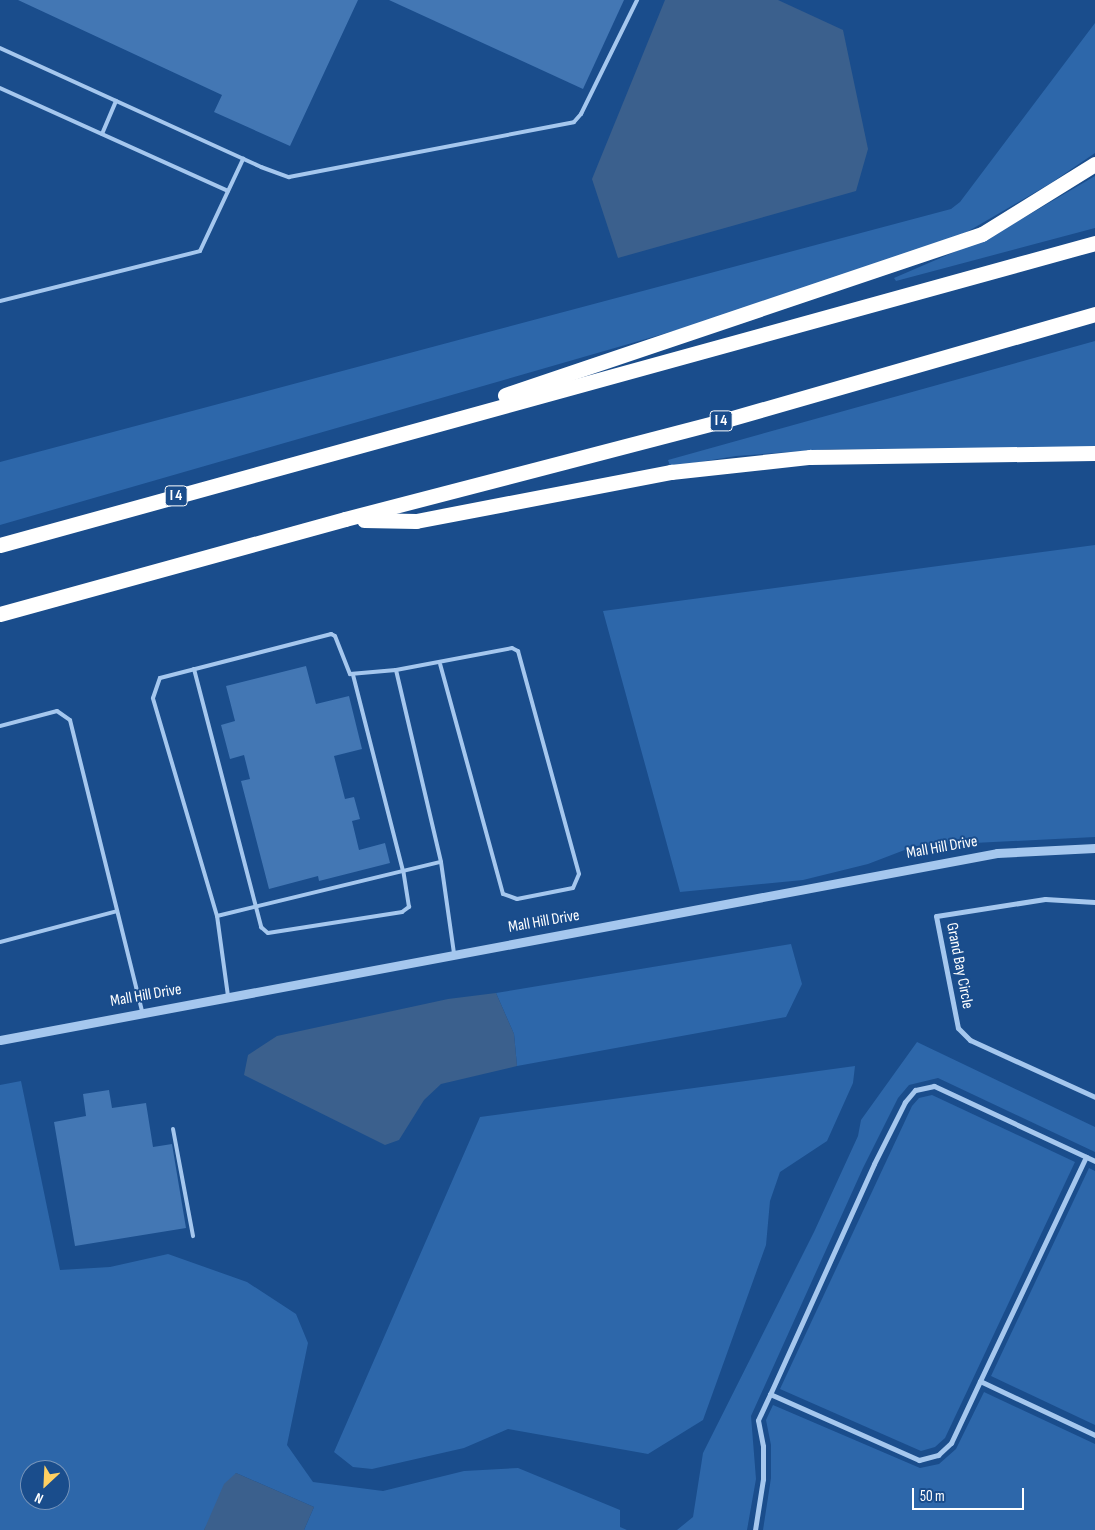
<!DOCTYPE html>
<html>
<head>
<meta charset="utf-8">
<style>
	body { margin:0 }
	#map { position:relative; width:1095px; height:1530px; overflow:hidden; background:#1a4d8c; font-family:"Sofia Sans Condensed",sans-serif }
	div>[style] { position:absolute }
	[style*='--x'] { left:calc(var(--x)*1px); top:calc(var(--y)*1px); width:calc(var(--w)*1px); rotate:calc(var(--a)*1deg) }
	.green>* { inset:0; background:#2d67aa }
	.water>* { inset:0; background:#3b608d }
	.building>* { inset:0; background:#4377b4 }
	.service>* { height:4px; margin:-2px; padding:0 2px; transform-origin:2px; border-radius:2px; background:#a5c7ee }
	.minor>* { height:5px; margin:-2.5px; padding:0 2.5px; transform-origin:2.5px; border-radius:2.5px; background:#a5c7ee }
	.tertiary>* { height:9px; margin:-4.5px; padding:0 4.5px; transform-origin:4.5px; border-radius:4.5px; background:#a5c7ee }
	.motorway>* { height:15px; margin:-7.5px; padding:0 7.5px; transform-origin:7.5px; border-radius:7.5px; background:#fff }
	span { translate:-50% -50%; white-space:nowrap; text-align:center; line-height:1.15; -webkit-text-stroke:4px #1a4d8c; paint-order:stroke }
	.shield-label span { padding:1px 4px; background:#1a4d8c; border:1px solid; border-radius:4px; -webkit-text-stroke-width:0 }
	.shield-label { font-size:15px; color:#fff; font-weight:700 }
	.street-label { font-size:16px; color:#fff }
	.north { position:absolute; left:20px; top:1460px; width:50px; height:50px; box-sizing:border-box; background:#1a4d8c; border:1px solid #7694ba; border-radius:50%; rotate:205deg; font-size:14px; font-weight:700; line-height:20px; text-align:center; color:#fff }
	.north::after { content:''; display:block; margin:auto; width:18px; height:22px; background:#ffd062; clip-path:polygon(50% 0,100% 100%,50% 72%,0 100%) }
	.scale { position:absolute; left:912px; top:1488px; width:112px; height:22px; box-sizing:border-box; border:2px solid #fff; border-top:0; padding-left:6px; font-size:15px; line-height:18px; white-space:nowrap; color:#fff; -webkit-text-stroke:4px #1a4d8c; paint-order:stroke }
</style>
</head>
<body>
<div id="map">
	<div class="green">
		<i style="clip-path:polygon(1095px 23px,1095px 153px,1051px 183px,960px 236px,691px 326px,0 525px,0 462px,951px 209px,960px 202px)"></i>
		<i style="clip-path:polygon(1095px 176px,1095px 228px,896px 281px,894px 278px,996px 234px)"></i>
		<i style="clip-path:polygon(1095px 341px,1095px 450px,831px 449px,736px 456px,675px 466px,670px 466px,668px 460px)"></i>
		<i style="clip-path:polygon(1095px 545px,1095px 837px,915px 846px,868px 864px,803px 880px,680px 892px,603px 611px)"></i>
		<i style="clip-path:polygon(791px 944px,802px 984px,786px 1017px,517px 1066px,514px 1034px,496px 993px)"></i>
		<i style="clip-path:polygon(917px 1042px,1095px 1127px,1095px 1152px,938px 1078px,909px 1085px,898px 1098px,863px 1168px,751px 1416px,756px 1479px,747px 1530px,677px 1530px,693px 1517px,703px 1453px,814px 1232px,858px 1136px,861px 1120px)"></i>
		<i style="clip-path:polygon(855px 1066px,853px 1083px,827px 1141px,780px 1172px,770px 1201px,766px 1245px,703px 1420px,648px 1454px,508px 1429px,464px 1448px,372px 1469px,353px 1467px,334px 1452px,480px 1117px)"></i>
		<i style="clip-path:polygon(evenodd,21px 1081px,60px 1270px,110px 1267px,168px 1254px,247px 1282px,296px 1314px,308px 1343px,287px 1445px,313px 1482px,383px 1491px,464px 1471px,518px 1468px,620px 1510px,620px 1527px,627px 1530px,304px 1530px,314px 1507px,236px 1473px,204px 1530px,0 1530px,0 1085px,21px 1081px,30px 1470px,60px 1470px,60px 1500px,30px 1500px,30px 1470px)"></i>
		<i style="clip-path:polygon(932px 1095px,1075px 1162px,945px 1438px,935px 1447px,921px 1451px,780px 1389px,912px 1106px,919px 1098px)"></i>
		<i style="clip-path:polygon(1089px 1168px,1095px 1171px,1095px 1425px,991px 1376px)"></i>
		<i style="clip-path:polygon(984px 1392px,1095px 1444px,1095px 1530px,763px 1530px,771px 1478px,771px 1445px,766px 1420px,773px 1405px,920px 1468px,939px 1464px,956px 1449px)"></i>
	</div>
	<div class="water">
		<i style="clip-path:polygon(665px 0,778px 0,843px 30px,868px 149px,856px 191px,618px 258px,592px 179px)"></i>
		<i style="clip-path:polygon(496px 993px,514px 1034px,517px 1066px,441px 1084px,424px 1100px,399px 1140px,385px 1145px,244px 1075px,248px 1055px,277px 1036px,448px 999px)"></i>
		<i style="clip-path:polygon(236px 1473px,314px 1507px,304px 1530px,204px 1530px,224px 1484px)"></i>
	</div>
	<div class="building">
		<i style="clip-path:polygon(18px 0,358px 0,290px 146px,214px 112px,222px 95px)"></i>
		<i style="clip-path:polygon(389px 0,624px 0,583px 89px)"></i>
		<i style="clip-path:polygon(306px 666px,316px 704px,349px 696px,362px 749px,334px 756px,345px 799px,354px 797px,360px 819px,352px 821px,359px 850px,385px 843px,390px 863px,319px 881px,318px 876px,269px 889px,241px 781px,250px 779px,244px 755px,230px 759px,221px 725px,235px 721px,226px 686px)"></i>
		<i style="clip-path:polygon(109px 1090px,112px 1108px,146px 1103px,153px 1147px,172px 1144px,186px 1228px,75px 1246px,54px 1122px,86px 1116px,83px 1094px)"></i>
	</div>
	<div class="service">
		<i style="--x:0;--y:48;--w:287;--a:24.5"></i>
		<i style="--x:261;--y:167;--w:30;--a:20"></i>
		<i style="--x:289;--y:177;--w:290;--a:-10.9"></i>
		<i style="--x:574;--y:122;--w:11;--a:-49"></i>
		<i style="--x:581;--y:114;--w:127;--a:-63.8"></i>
		<i style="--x:0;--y:88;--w:250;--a:24.3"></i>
		<i style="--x:102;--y:134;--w:36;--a:-67"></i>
		<i style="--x:0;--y:301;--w:206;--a:-14"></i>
		<i style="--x:200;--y:251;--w:102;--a:-64.9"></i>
		<i style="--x:194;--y:669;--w:267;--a:75.4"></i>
		<i style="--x:261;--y:927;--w:9;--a:41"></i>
		<i style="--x:268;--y:933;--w:136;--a:-8.9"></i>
		<i style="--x:402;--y:912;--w:9;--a:-36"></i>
		<i style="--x:409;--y:907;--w:36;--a:-99"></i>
		<i style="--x:403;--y:871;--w:202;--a:-104.3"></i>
		<i style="--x:396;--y:670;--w:118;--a:-10.7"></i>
		<i style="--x:512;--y:648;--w:7;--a:27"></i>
		<i style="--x:518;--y:651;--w:231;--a:74.7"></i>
		<i style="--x:579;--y:874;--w:15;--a:113"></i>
		<i style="--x:573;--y:888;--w:57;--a:168.9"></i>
		<i style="--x:517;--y:899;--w:15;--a:-160"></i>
		<i style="--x:503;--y:894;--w:238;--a:-105.3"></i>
		<i style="--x:0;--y:726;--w:59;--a:-14.7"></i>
		<i style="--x:57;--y:711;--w:16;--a:35"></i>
		<i style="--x:70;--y:720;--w:300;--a:76.1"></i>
		<i style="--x:217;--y:916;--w:230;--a:-13.6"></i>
		<i style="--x:441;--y:862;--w:92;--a:81.9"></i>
		<i style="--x:0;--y:942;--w:121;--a:-14.8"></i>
		<i style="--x:228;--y:996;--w:81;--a:-97.8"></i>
		<i style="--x:217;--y:916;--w:227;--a:-106.4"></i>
		<i style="--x:153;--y:698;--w:21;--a:-71"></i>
		<i style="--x:160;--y:678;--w:177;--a:-14.4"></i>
		<i style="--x:331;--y:634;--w:4;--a:27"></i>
		<i style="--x:335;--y:636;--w:41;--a:68.5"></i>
		<i style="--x:350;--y:674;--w:46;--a:-5"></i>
		<i style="--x:396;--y:670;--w:197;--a:76.8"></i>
		<i style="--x:173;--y:1129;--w:109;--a:79.4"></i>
	</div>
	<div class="minor">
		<i style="--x:1095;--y:902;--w:50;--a:-176.6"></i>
		<i style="--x:1045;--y:899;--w:110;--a:171.1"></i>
		<i style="--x:936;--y:916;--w:114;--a:78.9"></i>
		<i style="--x:958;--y:1028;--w:17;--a:45"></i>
		<i style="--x:970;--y:1040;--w:137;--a:24.5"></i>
		<i style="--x:1095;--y:1161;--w:178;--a:-155"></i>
		<i style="--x:934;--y:1086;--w:19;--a:168"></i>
		<i style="--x:915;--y:1090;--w:16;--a:130"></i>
		<i style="--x:905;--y:1102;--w:69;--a:116.6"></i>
		<i style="--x:874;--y:1164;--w:252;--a:114.3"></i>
		<i style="--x:770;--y:1394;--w:163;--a:23.9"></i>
		<i style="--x:919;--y:1460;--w:20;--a:-15"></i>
		<i style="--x:938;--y:1455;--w:18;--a:-43"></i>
		<i style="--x:951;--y:1443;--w:68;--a:-64.9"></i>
		<i style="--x:980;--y:1381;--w:127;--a:25.2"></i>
		<i style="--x:980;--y:1381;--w:248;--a:-64.7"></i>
		<i style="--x:755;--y:1530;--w:52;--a:-81.1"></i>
		<i style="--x:763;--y:1479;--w:33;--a:-90"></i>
		<i style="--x:763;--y:1446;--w:26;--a:-101"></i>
		<i style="--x:758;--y:1420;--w:29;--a:-65"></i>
	</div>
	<div class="tertiary">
		<i style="--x:0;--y:1040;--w:1014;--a:-10.62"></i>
		<i style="--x:997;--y:853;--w:98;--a:-2.9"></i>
	</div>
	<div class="motorway">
		<i style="--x:505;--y:395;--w:503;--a:-18.65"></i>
		<i style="--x:982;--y:234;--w:133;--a:-31.8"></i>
		<i style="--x:364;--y:520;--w:52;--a:1.1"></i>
		<i style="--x:416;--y:521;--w:260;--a:-10.9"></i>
		<i style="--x:671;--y:472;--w:140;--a:-6.2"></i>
		<i style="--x:810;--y:457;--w:285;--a:-0.8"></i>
		<i style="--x:0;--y:545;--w:1136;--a:-15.42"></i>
		<i style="--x:0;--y:614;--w:358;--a:-15.4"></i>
		<i style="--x:345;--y:519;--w:397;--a:-14.6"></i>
		<i style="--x:729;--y:419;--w:381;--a:-16"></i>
	</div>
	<div class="shield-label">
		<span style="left:721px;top:421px">I 4</span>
		<span style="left:176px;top:496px">I 4</span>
	</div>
	<div class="street-label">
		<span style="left:942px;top:848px;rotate:-10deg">Mall Hill Drive</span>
		<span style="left:544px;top:922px;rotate:-10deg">Mall Hill Drive</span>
		<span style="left:959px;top:966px;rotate:79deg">Grand Bay Circle</span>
		<span style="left:146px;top:996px;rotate:-10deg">Mall Hill Drive</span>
	</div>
	<div class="north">N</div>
	<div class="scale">50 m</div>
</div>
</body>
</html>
